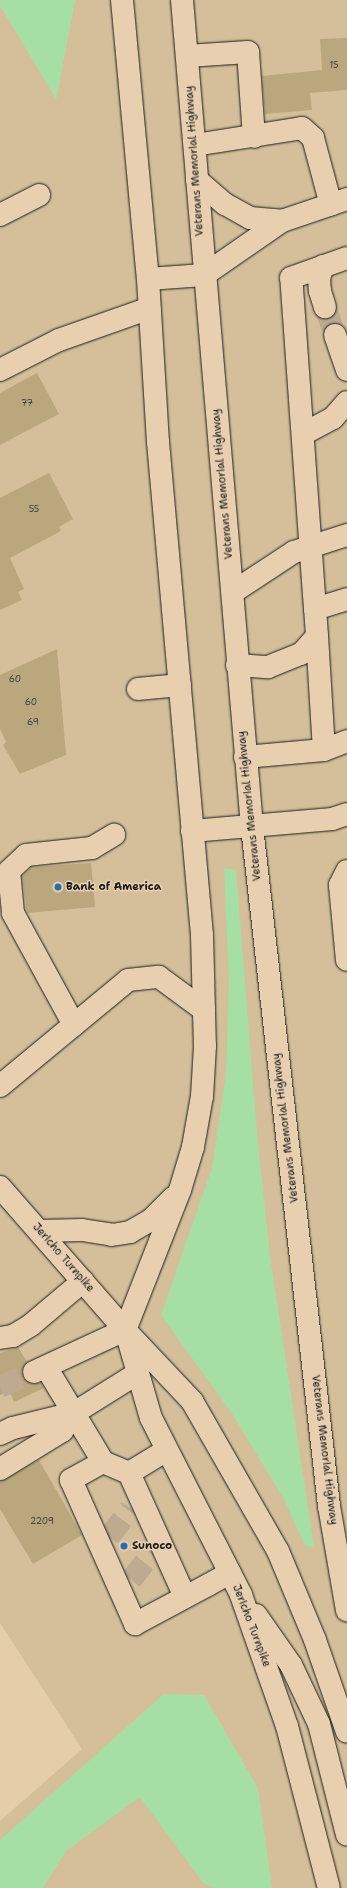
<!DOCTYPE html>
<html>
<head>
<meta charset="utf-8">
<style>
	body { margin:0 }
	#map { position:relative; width:347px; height:1888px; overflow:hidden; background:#e6cdaa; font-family:"Shantell Sans",sans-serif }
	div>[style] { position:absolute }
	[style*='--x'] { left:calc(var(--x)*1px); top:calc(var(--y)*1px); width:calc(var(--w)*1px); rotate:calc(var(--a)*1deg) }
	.built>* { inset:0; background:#d5bf9a }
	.green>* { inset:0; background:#a5dfa4 }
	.building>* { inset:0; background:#bba77e }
	.minor-tunnel>* { height:22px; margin-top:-11px; transform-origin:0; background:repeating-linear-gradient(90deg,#beaa8e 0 22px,transparent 0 33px) }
	.roads { filter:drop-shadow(0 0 1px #1c1c1c) drop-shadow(0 0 1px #1c1c1c) }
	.minor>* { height:22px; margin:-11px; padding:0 11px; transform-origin:11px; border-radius:11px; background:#e8cfb0 }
	.major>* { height:22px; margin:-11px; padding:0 11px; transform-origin:11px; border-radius:11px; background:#e8cfb0 }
	.dots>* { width:11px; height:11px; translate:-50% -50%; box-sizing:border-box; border:2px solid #e8cfb0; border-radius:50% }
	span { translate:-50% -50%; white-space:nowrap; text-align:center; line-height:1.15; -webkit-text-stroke:3px #e8cfb0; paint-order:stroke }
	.number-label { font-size:9px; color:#443f34 }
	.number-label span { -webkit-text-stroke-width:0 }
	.street-label { font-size:11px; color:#1c1c1c }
	.poi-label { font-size:11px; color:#1c1c1c; font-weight:700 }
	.left { translate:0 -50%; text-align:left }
</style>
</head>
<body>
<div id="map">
	<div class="built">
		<i style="clip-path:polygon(75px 0,347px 0,347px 1888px,0 1888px,0 1821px,82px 1749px,0 1623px,0 5px,56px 98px)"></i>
	</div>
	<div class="green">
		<i style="clip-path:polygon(0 0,75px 0,56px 99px,0 5px)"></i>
		<i style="clip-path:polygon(224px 868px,236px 870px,257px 1134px,270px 1256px,314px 1547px,305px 1546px,284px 1499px,231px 1412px,161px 1315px,212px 1168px,226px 1074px,229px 980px)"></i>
		<i style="clip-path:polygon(164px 1694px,204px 1695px,258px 1788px,272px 1888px,217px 1888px,204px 1884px,140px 1797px,66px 1851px,43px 1888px,0 1888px,0 1840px)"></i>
	</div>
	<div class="building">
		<i style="clip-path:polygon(347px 38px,347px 90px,310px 93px,312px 110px,265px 114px,262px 76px,322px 70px,320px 39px)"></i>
		<i style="clip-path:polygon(37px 373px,59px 414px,0 445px,0 393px)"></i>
		<i style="clip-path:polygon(49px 473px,73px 519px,59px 527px,61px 531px,10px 558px,24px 589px,18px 592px,22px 600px,0 610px,0 498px)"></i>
		<i style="clip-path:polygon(57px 649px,66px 755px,20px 774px,3px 745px,6px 742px,0 729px,0 675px)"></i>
		<i style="clip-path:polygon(91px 863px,95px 907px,27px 913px,22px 876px,32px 867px)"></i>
		<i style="clip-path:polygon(18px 1347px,27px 1362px,22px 1370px,23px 1378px,32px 1384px,41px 1383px,44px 1388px,14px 1402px,9px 1390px,0 1395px,0 1353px)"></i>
		<i style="clip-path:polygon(39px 1460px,82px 1535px,33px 1564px,0 1509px,0 1481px)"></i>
	</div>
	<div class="minor-tunnel">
		<i style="--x:325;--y:307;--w:30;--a:70"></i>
		<i style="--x:0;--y:1387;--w:37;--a:-24"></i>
		<i style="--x:109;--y:1537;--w:36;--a:-53"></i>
		<i style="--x:131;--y:1580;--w:34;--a:-52"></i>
	</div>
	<div class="roads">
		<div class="minor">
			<i style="--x:187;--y:56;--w:61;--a:-3.8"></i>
			<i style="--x:248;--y:52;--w:85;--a:86"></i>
			<i style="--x:195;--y:145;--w:108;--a:-9"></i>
			<i style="--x:302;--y:128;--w:15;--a:42"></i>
			<i style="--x:313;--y:138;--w:69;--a:75"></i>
			<i style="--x:197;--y:180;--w:37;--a:41"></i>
			<i style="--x:225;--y:204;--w:29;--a:29"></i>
			<i style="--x:250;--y:218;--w:32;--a:5"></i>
			<i style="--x:0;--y:215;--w:44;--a:-27.1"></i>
			<i style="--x:323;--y:266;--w:13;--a:108"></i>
			<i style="--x:319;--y:278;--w:13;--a:86"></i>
			<i style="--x:320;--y:291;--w:17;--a:73"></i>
			<i style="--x:148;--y:279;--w:56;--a:-4.1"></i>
			<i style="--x:204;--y:275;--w:95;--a:-34.7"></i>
			<i style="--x:282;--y:221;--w:69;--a:-18.7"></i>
			<i style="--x:335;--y:335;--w:37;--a:71"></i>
			<i style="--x:0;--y:370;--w:66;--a:-27"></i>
			<i style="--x:59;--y:340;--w:96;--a:-19.4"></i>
			<i style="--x:303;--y:434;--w:34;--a:-28"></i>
			<i style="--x:333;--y:418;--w:21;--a:-49"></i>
			<i style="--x:233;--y:592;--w:73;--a:-33.3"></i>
			<i style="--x:294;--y:552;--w:56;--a:-17.8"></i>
			<i style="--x:315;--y:609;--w:332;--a:-94.1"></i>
			<i style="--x:291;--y:278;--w:59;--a:-19.7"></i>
			<i style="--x:317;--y:636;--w:114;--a:86.5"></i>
			<i style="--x:237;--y:665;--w:31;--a:4"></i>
			<i style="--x:268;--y:667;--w:35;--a:-22"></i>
			<i style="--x:301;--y:654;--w:24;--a:-48"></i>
			<i style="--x:317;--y:636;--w:27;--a:-94"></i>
			<i style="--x:315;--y:609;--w:34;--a:-17"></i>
			<i style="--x:138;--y:689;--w:42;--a:-5.4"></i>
			<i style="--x:245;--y:757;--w:79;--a:-5.1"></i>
			<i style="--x:324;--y:750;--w:25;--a:-21"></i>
			<i style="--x:192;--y:831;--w:141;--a:-4.9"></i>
			<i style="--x:332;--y:819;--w:16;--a:-18"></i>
			<i style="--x:347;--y:871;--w:16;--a:117"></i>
			<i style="--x:340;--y:885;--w:75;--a:84.7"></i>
			<i style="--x:74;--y:1025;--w:128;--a:-118.6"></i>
			<i style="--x:13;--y:913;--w:42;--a:-95.4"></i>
			<i style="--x:9;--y:871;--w:23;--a:-43"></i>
			<i style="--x:26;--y:855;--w:66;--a:-6.1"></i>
			<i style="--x:92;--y:848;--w:26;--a:-31"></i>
			<i style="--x:0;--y:1086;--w:166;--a:-39.6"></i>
			<i style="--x:128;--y:980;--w:31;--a:-6"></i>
			<i style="--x:159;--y:977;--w:56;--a:36.3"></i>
			<i style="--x:0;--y:1338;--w:13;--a:-9"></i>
			<i style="--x:13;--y:1336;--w:21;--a:-31"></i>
			<i style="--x:31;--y:1325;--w:68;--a:-40.2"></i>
			<i style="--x:46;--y:1367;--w:111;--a:59"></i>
			<i style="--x:34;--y:1372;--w:100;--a:-24.8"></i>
			<i style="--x:0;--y:1434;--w:14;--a:-25"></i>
			<i style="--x:13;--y:1428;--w:63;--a:-13.8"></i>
			<i style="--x:74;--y:1413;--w:75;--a:-32"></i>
			<i style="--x:0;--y:1469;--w:73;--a:-31.5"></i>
			<i style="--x:62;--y:1431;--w:22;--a:-56"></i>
			<i style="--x:129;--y:1473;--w:44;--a:-31.2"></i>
			<i style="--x:185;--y:1597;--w:136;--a:-114.3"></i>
			<i style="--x:129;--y:1473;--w:28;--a:-157"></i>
			<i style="--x:103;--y:1462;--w:37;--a:151"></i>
			<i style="--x:71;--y:1480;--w:158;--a:66"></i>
			<i style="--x:135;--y:1624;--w:83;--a:-28.1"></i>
			<i style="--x:208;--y:1585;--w:25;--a:-29"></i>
		</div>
		<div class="major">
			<i style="--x:122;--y:0;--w:280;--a:84.7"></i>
			<i style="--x:148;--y:279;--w:163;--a:86.5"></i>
			<i style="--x:158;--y:442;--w:495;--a:84.9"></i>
			<i style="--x:202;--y:935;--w:111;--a:88.5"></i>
			<i style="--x:205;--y:1046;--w:50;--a:93.4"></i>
			<i style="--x:202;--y:1096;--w:52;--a:100"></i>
			<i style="--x:193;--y:1147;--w:45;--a:106.8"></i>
			<i style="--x:180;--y:1190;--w:150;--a:111.4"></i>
			<i style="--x:182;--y:0;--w:830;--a:85.16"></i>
			<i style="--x:252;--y:827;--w:683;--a:83.53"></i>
			<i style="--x:329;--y:1506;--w:106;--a:80.2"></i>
			<i style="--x:0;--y:1187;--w:190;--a:48.8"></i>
			<i style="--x:125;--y:1330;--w:98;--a:46.7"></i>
			<i style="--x:192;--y:1401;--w:173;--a:60.2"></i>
			<i style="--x:278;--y:1551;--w:96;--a:67.4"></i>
			<i style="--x:315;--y:1640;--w:97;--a:70.8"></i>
			<i style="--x:39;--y:1231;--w:43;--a:-1.3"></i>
			<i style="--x:82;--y:1230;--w:30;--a:9"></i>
			<i style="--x:112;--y:1235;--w:18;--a:-9"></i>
			<i style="--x:130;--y:1232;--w:24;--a:-30"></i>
			<i style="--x:151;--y:1220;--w:31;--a:-45"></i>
			<i style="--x:127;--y:1335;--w:86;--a:73.9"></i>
			<i style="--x:151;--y:1418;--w:199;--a:63"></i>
			<i style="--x:241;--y:1595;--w:139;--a:70.7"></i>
			<i style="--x:287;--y:1726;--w:167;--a:75.5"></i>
			<i style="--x:256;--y:1615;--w:61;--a:55"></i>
			<i style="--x:291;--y:1665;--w:65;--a:64.6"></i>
			<i style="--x:319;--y:1724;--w:114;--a:75.8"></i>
		</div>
	</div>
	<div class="dots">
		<i style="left:58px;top:887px;background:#1f6fb2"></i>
		<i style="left:124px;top:1546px;background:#1f6fb2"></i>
	</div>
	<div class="number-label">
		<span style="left:334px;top:65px">15</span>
		<span style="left:27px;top:403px">77</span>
		<span style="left:34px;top:509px">55</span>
		<span style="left:15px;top:679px">60</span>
		<span style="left:31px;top:702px">60</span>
		<span style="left:33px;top:722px">69</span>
		<span style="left:42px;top:1521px">2209</span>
	</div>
	<div class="street-label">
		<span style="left:195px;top:161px;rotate:-94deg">Veterans Memorial Highway</span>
		<span style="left:223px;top:484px;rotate:-95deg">Veterans Memorial Highway</span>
		<span style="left:250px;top:806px;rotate:-96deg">Veterans Memorial Highway</span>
		<span style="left:286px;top:1128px;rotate:-97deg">Veterans Memorial Highway</span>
		<span style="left:63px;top:1258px;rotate:49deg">Jericho Turnpike</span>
		<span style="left:324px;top:1450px;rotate:83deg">Veterans Memorial Highway</span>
		<span style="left:251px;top:1626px;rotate:69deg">Jericho Turnpike</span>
	</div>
	<div class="poi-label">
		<span class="left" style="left:66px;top:887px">Bank of America</span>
		<span class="left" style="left:132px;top:1546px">Sunoco</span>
	</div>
</div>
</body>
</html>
